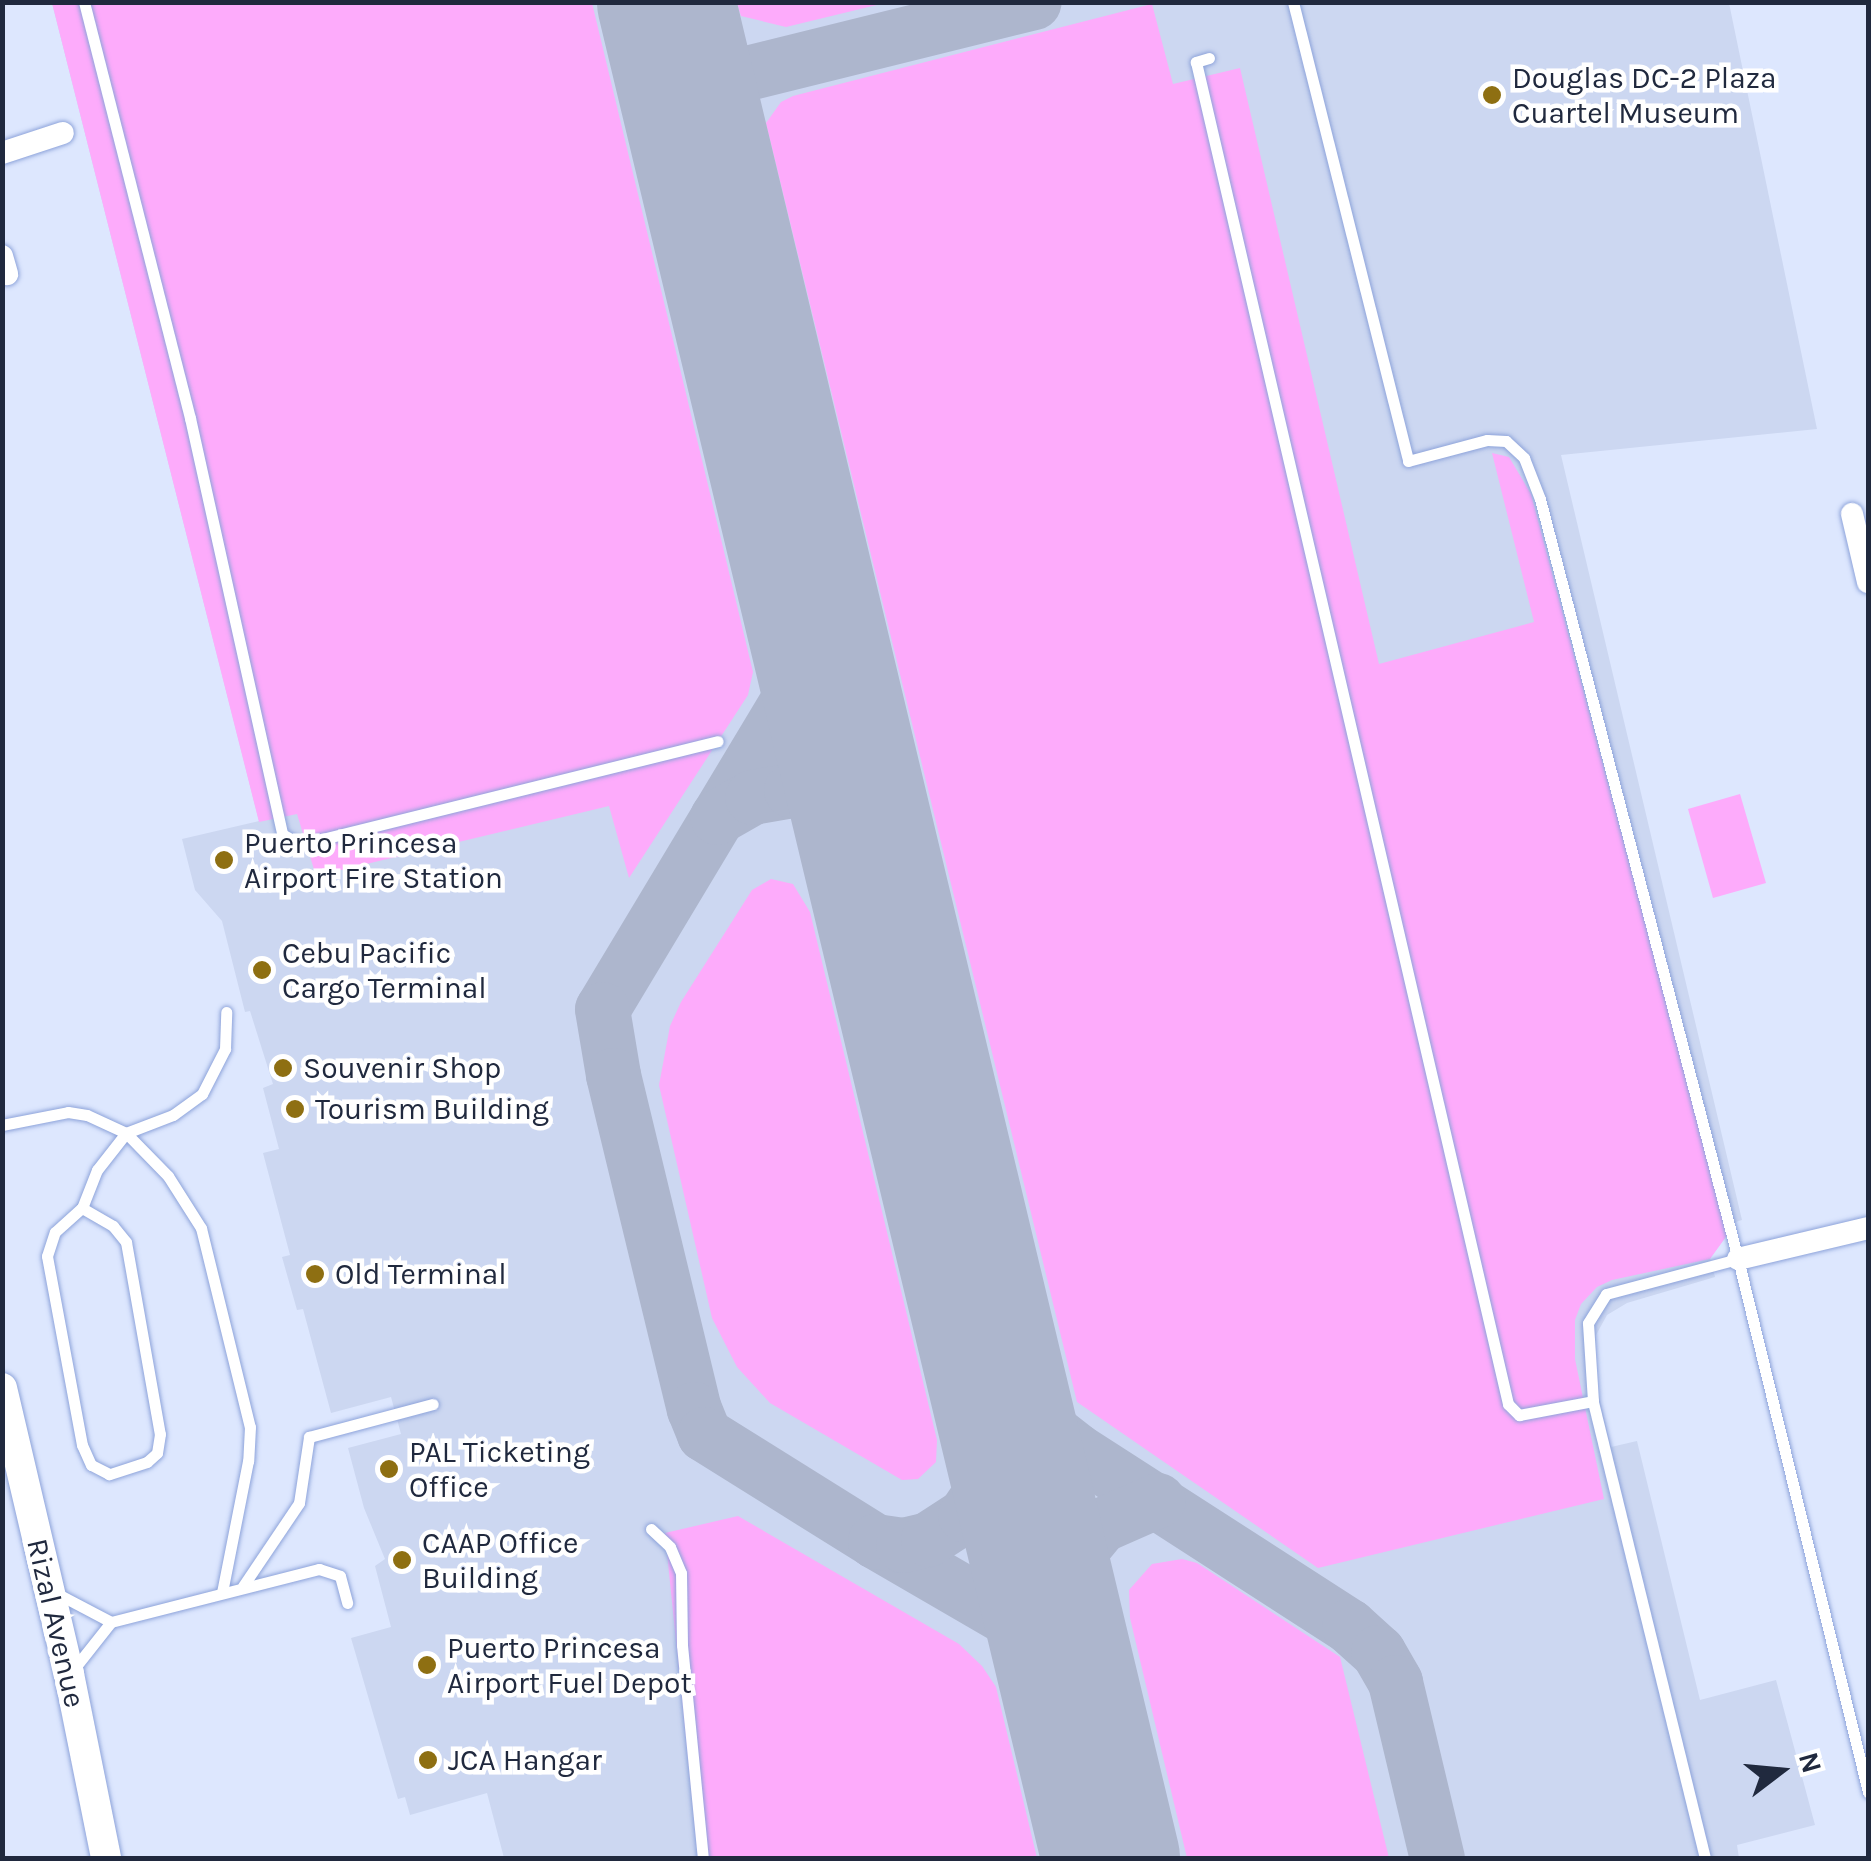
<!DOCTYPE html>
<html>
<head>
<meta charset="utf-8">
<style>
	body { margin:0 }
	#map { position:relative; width:1871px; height:1861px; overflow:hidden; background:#dde7fe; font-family:Karla,sans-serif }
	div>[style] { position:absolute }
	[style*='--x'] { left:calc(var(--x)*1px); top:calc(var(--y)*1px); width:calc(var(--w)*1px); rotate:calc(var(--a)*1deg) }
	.built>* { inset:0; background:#ccd7f1 }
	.green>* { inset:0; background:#fdabfb }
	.taxiway>* { height:55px; margin:-27.5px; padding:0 27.5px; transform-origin:27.5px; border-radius:27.5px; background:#adb6cd }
	.runway>* { height:138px; margin:-69px; padding:0 69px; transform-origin:69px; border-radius:69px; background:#adb6cd }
	.roads { filter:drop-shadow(0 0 2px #8da3da) drop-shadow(0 0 2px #8da3da) }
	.service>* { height:11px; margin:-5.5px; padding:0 5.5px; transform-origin:5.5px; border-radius:5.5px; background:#fff }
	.minor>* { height:22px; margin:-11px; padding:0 11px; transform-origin:11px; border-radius:11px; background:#fff }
	.tertiary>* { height:30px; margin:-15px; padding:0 15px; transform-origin:15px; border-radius:15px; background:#fff }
	.dots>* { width:28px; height:28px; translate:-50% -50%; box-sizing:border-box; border:5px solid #fff; border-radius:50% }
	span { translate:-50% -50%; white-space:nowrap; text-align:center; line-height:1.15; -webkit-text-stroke:9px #fff; paint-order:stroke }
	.poi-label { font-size:30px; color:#20293e }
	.left { translate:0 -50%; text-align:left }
	.street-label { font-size:30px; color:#20293e }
	.frame { position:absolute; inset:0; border:5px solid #20293e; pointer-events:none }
	.north { position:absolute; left:1731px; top:1721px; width:100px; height:100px; -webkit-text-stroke:8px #fff; paint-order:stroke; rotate:74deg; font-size:28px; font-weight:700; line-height:40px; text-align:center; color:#20293e }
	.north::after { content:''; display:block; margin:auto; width:35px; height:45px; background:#20293e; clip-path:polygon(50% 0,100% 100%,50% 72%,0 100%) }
</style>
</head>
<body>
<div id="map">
	<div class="built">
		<i style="clip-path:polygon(52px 3px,1729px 3px,1817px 429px,1561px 455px,1742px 1220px,1726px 1225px,1728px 1234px,1710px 1258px,1715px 1277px,1627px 1303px,1607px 1315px,1596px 1335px,1595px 1379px,1611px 1447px,1637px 1441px,1700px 1700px,1776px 1680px,1815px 1825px,1737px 1845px,1739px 1858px,504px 1858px,487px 1793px,410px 1815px,405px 1797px,398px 1799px,351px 1638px,391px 1627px,375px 1566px,385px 1559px,364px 1508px,348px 1448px,401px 1434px,391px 1397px,331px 1413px,303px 1309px,297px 1310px,282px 1257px,290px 1255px,263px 1153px,279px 1149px,263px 1088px,273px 1084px,250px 1011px,245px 1012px,222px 921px,195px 890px,182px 839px,259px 821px)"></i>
	</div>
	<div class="green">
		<i style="clip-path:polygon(52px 3px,592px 3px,753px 672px,748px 695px,629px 878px,609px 806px,316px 876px,297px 814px,259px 822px)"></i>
		<i style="clip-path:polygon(737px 3px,737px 2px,885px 3px,786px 27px,741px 16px)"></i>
		<i style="clip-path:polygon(1152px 4px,1173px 84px,1240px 68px,1379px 664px,1534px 622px,1492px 453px,1509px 457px,1531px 494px,1728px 1234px,1710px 1259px,1612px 1280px,1597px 1287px,1581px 1304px,1575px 1320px,1575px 1359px,1604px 1499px,1318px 1568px,1077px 1402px,766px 123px,781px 102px,793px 96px)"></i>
		<i style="clip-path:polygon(1740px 794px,1766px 883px,1713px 898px,1688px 809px)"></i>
		<i style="clip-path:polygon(771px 879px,793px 884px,810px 912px,937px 1440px,936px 1462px,918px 1479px,902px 1480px,770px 1403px,737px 1367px,712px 1318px,659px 1085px,670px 1026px,681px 1002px,752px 890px)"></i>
		<i style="clip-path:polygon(738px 1516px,959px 1644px,982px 1666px,996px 1687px,1037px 1858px,698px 1858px,665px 1533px)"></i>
		<i style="clip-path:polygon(1182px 1559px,1197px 1563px,1340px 1657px,1389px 1858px,1187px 1858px,1130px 1618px,1129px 1590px,1152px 1564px)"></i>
	</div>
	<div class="taxiway">
		<i style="--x:686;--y:88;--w:358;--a:-13.9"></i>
		<i style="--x:818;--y:638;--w:49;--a:114"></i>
		<i style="--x:798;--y:683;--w:380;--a:121"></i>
		<i style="--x:602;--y:1009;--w:67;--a:80.5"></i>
		<i style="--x:613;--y:1075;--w:344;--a:76.4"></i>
		<i style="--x:694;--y:1409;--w:27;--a:68"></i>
		<i style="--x:704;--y:1434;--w:202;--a:32"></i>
		<i style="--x:875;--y:1541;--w:215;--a:30.1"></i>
		<i style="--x:717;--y:817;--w:40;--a:-29.7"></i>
		<i style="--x:752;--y:797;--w:40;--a:-10"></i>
		<i style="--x:791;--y:790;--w:68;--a:11"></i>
		<i style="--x:998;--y:1389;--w:99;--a:38"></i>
		<i style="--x:1076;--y:1450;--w:325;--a:32.8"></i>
		<i style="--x:1349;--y:1626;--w:39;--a:42"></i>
		<i style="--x:1378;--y:1652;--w:34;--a:60"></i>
		<i style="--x:1395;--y:1682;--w:181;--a:76.6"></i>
		<i style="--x:875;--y:1541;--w:28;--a:8"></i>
		<i style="--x:903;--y:1545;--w:26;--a:-13"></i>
		<i style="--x:928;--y:1539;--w:44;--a:-33"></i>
		<i style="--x:965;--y:1515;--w:34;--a:-56"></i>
		<i style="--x:984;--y:1487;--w:69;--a:-71.3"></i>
		<i style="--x:1061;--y:1649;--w:57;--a:-94"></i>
		<i style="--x:1057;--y:1592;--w:30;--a:-67"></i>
		<i style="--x:1069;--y:1564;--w:50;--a:-50.6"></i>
		<i style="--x:1101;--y:1525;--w:62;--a:-23.7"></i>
	</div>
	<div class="runway">
		<i style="--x:666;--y:2;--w:1909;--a:76.52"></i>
	</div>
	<div class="roads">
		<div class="service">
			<i style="--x:84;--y:2;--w:429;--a:75.7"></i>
			<i style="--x:190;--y:418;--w:426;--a:77.5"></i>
			<i style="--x:282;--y:834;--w:18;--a:29"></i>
			<i style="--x:298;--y:843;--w:8;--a:0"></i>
			<i style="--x:306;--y:843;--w:424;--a:-13.9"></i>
			<i style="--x:1293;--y:2;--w:473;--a:75.9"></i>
			<i style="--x:1408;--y:461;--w:82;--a:-14.9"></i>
			<i style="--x:1487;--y:440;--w:19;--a:3"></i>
			<i style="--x:1506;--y:441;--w:25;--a:43"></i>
			<i style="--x:1524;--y:458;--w:44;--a:68.7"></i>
			<i style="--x:1540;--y:499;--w:785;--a:75.4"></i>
			<i style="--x:1738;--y:1259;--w:549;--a:76.29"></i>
			<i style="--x:1209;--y:58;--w:14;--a:163"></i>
			<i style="--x:1196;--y:62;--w:1378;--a:76.91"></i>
			<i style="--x:1508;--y:1404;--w:16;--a:45"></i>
			<i style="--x:1519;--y:1415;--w:75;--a:-10.7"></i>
			<i style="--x:2;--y:1125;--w:67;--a:-11.1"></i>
			<i style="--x:68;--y:1112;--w:19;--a:9"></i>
			<i style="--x:87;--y:1115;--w:43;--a:24.8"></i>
			<i style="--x:126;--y:1133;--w:60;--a:45.7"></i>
			<i style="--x:168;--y:1176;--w:62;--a:57.6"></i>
			<i style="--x:201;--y:1228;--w:205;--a:76.2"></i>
			<i style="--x:250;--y:1427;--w:34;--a:93"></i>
			<i style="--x:248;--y:1461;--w:134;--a:101.2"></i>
			<i style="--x:126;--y:1133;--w:50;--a:-21"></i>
			<i style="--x:173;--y:1115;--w:36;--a:-36"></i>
			<i style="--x:202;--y:1094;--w:51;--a:-62.9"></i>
			<i style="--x:225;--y:1049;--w:37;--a:-88"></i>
			<i style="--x:82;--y:1208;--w:36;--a:30"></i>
			<i style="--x:113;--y:1226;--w:21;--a:51"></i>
			<i style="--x:126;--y:1242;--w:195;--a:80"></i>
			<i style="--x:160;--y:1434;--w:19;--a:99"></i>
			<i style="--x:157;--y:1453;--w:13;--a:138"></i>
			<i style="--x:147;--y:1462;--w:40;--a:162"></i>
			<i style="--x:109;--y:1474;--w:20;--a:-153"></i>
			<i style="--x:91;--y:1465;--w:22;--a:-114"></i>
			<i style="--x:82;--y:1445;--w:192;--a:-100.5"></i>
			<i style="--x:47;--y:1256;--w:25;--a:-72"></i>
			<i style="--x:55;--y:1232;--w:36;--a:-42"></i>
			<i style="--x:82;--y:1208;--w:41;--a:-68.5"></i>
			<i style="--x:97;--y:1170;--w:47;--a:-51.9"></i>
			<i style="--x:651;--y:1529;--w:26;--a:43"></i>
			<i style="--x:670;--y:1547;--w:28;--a:67"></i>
			<i style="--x:681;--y:1573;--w:72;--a:89.2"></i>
			<i style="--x:682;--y:1645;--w:214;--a:84.4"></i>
			<i style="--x:243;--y:1586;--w:100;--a:-56"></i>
			<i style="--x:299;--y:1503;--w:67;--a:-81.4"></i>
			<i style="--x:309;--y:1437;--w:128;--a:-14.9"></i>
			<i style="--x:56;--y:1593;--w:62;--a:27.8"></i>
			<i style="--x:111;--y:1622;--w:215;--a:-14.3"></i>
			<i style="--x:319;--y:1569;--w:22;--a:18"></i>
			<i style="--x:340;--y:1576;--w:28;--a:75"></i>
			<i style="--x:73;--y:1670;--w:61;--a:-51.6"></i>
			<i style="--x:1705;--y:1858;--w:471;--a:-103.8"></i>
			<i style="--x:1593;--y:1401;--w:78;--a:-93.7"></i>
			<i style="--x:1588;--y:1323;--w:34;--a:-58"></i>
			<i style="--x:1606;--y:1294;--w:137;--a:-14.9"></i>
		</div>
		<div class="minor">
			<i style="--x:2;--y:153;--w:64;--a:-18.2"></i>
			<i style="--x:2;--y:256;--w:19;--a:74"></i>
			<i style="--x:1852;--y:514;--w:70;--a:76.8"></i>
			<i style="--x:1738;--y:1259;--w:134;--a:-13.4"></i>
		</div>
		<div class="tertiary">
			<i style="--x:2;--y:1388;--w:294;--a:76.8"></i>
			<i style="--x:69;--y:1674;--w:188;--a:78.6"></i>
		</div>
	</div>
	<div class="dots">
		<i style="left:1492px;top:95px;background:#8e6f12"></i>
		<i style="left:224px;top:860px;background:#8e6f12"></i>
		<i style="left:262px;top:970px;background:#8e6f12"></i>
		<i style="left:283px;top:1068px;background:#8e6f12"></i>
		<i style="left:295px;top:1109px;background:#8e6f12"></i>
		<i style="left:315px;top:1274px;background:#8e6f12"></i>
		<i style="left:389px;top:1469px;background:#8e6f12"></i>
		<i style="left:402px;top:1560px;background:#8e6f12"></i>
		<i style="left:427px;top:1665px;background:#8e6f12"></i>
		<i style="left:428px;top:1760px;background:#8e6f12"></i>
	</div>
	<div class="poi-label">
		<span class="left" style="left:1512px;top:95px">Douglas DC-2 Plaza<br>Cuartel Museum</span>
		<span class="left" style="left:244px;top:860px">Puerto Princesa<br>Airport Fire Station</span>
		<span class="left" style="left:282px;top:970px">Cebu Pacific<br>Cargo Terminal</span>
		<span class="left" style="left:303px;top:1068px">Souvenir Shop</span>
		<span class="left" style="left:315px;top:1109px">Tourism Building</span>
		<span class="left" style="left:335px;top:1274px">Old Terminal</span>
		<span class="left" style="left:409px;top:1469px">PAL Ticketing<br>Office</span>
		<span class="left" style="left:422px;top:1560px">CAAP Office<br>Building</span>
		<span class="left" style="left:447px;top:1665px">Puerto Princesa<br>Airport Fuel Depot</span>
		<span class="left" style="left:448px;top:1760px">JCA Hangar</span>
	</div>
	<div class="street-label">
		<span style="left:56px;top:1623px;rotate:77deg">Rizal Avenue</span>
	</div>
	<div class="frame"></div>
	<div class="north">N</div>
</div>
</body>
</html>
